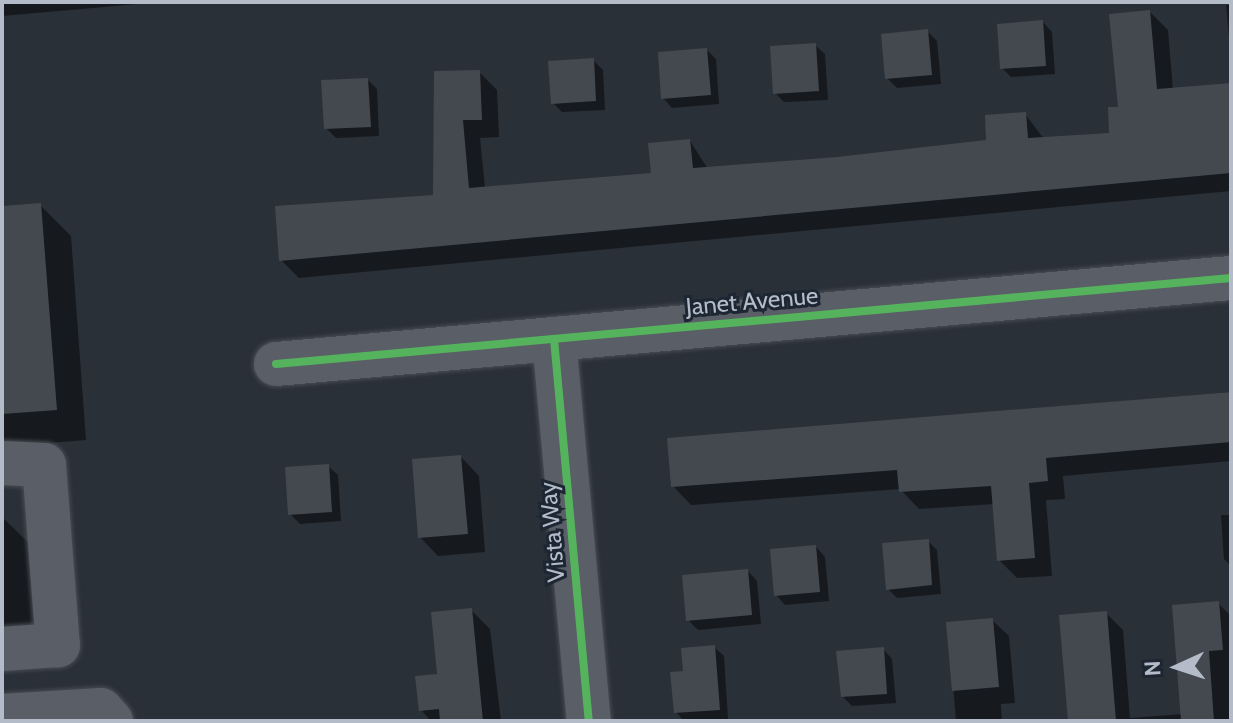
<!DOCTYPE html>
<html>
<head>
<meta charset="utf-8">
<style>
	body { margin:0 }
	#map { position:relative; width:1233px; height:723px; overflow:hidden; background:#2a3038; font-family:Cabin,sans-serif }
	div>[style] { position:absolute }
	[style*='--x'] { left:calc(var(--x)*1px); top:calc(var(--y)*1px); width:calc(var(--w)*1px); rotate:calc(var(--a)*1deg) }
	.shadow>* { inset:0; background:#0007 }
	.building>* { inset:0; background:#444950 }
	.roads { filter:drop-shadow(0 0 2px #484c53) drop-shadow(0 0 2px #484c53) }
	.minor>* { height:44px; margin:-22px; padding:0 22px; transform-origin:22px; border-radius:22px; background:#5a5e66 }
	.cycleway>* { height:8px; margin:-4px; padding:0 4px; transform-origin:4px; border-radius:4px; background:#56b35d }
	span { translate:-50% -50%; white-space:nowrap; text-align:center; line-height:1.15; -webkit-text-stroke:6px #1d2633; paint-order:stroke }
	.street-label { font-size:24px; color:#b4bcc9 }
	.frame { position:absolute; inset:0; border:4px solid #b4bcc9; pointer-events:none }
	.north { position:absolute; left:1137px; top:627px; width:80px; height:80px; -webkit-text-stroke:6px #1d2633; paint-order:stroke; rotate:267deg; font-size:22px; font-weight:700; line-height:32px; text-align:center; color:#b4bcc9 }
	.north::after { content:''; display:block; margin:auto; width:28px; height:36px; background:#b4bcc9; clip-path:polygon(50% 0,100% 100%,50% 72%,0 100%) }
</style>
</head>
<body>
<div id="map">
	<div class="shadow">
		<i style="clip-path:polygon(2px 2px,149px 2px,149px 3px,2px 16px)"></i>
		<i style="clip-path:polygon(1226px 5px,1231px 5px,1231px 48px,1230px 47px)"></i>
		<i style="clip-path:polygon(1150px 12px,1168px 30px,1173px 90px,1231px 85px,1231px 191px,299px 278px,281px 260px,435px 197px,479px 72px,497px 90px,499px 137px,480px 138px,485px 188px,653px 175px,690px 141px,708px 169px,954px 149px,988px 141px,1025px 114px,1044px 139px,1111px 135px)"></i>
		<i style="clip-path:polygon(1043px 22px,1052px 32px,1055px 74px,1011px 77px,1002px 68px)"></i>
		<i style="clip-path:polygon(927px 31px,937px 41px,941px 84px,897px 88px,887px 78px)"></i>
		<i style="clip-path:polygon(815px 45px,825px 54px,828px 100px,784px 102px,775px 93px)"></i>
		<i style="clip-path:polygon(707px 50px,716px 59px,719px 104px,672px 108px,663px 98px)"></i>
		<i style="clip-path:polygon(593px 60px,603px 70px,605px 110px,562px 112px,553px 103px)"></i>
		<i style="clip-path:polygon(368px 80px,377px 89px,379px 136px,336px 138px,326px 128px)"></i>
		<i style="clip-path:polygon(40px 205px,71px 236px,86px 440px,2px 447px,2px 208px)"></i>
		<i style="clip-path:polygon(1231px 392px,1231px 461px,1063px 476px,1065px 499px,1046px 500px,1052px 576px,1017px 578px,999px 560px,994px 504px,919px 509px,900px 489px,691px 505px,673px 486px,669px 440px)"></i>
		<i style="clip-path:polygon(461px 457px,479px 476px,485px 552px,438px 556px,420px 537px)"></i>
		<i style="clip-path:polygon(328px 466px,338px 475px,341px 521px,300px 524px,290px 514px)"></i>
		<i style="clip-path:polygon(1221px 515px,1231px 515px,1231px 566px,1224px 559px)"></i>
		<i style="clip-path:polygon(2px 517px,34px 548px,41px 654px,2px 671px)"></i>
		<i style="clip-path:polygon(928px 541px,937px 550px,941px 594px,897px 598px,888px 589px)"></i>
		<i style="clip-path:polygon(816px 547px,825px 557px,829px 601px,785px 605px,776px 595px)"></i>
		<i style="clip-path:polygon(748px 571px,757px 581px,761px 624px,698px 630px,688px 620px)"></i>
		<i style="clip-path:polygon(1218px 603px,1231px 616px,1229px 721px,1068px 721px,1106px 613px,1123px 630px,1130px 718px,1183px 714px)"></i>
		<i style="clip-path:polygon(471px 610px,490px 629px,501px 721px,431px 721px,421px 710px)"></i>
		<i style="clip-path:polygon(992px 620px,1009px 636px,1015px 703px,1001px 704px,1002px 721px,956px 721px,948px 623px)"></i>
		<i style="clip-path:polygon(714px 647px,724px 656px,728px 719px,684px 721px,676px 712px,685px 673px)"></i>
		<i style="clip-path:polygon(883px 649px,892px 659px,896px 703px,852px 706px,843px 697px)"></i>
	</div>
	<div class="building">
		<i style="clip-path:polygon(1150px 10px,1157px 89px,1231px 83px,1231px 173px,279px 261px,275px 206px,433px 195px,434px 71px,480px 70px,482px 120px,463px 120px,469px 188px,651px 173px,648px 143px,690px 139px,693px 168px,837px 157px,986px 140px,985px 115px,1026px 112px,1028px 138px,1109px 133px,1108px 107px,1118px 107px,1109px 14px)"></i>
		<i style="clip-path:polygon(1043px 20px,1046px 66px,1000px 69px,997px 24px)"></i>
		<i style="clip-path:polygon(928px 29px,932px 75px,885px 79px,881px 34px)"></i>
		<i style="clip-path:polygon(816px 43px,819px 91px,773px 94px,770px 46px)"></i>
		<i style="clip-path:polygon(707px 48px,711px 95px,661px 99px,658px 52px)"></i>
		<i style="clip-path:polygon(594px 58px,596px 101px,551px 104px,548px 61px)"></i>
		<i style="clip-path:polygon(368px 78px,371px 127px,324px 129px,321px 80px)"></i>
		<i style="clip-path:polygon(41px 203px,57px 410px,2px 414px,2px 206px)"></i>
		<i style="clip-path:polygon(1231px 392px,1231px 442px,1046px 458px,1048px 481px,1029px 483px,1035px 558px,997px 561px,991px 486px,899px 492px,897px 470px,671px 487px,667px 438px)"></i>
		<i style="clip-path:polygon(461px 455px,468px 534px,418px 538px,412px 459px)"></i>
		<i style="clip-path:polygon(329px 464px,332px 512px,288px 515px,285px 467px)"></i>
		<i style="clip-path:polygon(929px 539px,932px 585px,886px 590px,882px 543px)"></i>
		<i style="clip-path:polygon(816px 545px,820px 592px,774px 596px,770px 549px)"></i>
		<i style="clip-path:polygon(748px 569px,752px 615px,686px 621px,682px 575px)"></i>
		<i style="clip-path:polygon(1219px 601px,1223px 650px,1209px 651px,1214px 721px,1181px 721px,1172px 605px)"></i>
		<i style="clip-path:polygon(472px 608px,483px 721px,440px 721px,439px 709px,419px 711px,415px 676px,437px 674px,431px 612px)"></i>
		<i style="clip-path:polygon(1107px 611px,1116px 721px,1068px 721px,1059px 615px)"></i>
		<i style="clip-path:polygon(993px 618px,999px 687px,952px 691px,946px 622px)"></i>
		<i style="clip-path:polygon(715px 645px,720px 710px,674px 713px,670px 672px,683px 671px,681px 648px)"></i>
		<i style="clip-path:polygon(884px 647px,887px 694px,841px 697px,836px 651px)"></i>
	</div>
	<div class="roads">
		<div class="minor">
			<i style="--x:554;--y:339;--w:384;--a:84.8"></i>
			<i style="--x:276;--y:364;--w:959;--a:-5.15"></i>
			<i style="--x:2;--y:463;--w:42;--a:2.7"></i>
			<i style="--x:44;--y:465;--w:181;--a:85.6"></i>
			<i style="--x:58;--y:645;--w:56;--a:175.9"></i>
			<i style="--x:2;--y:716;--w:99;--a:-3.5"></i>
			<i style="--x:101;--y:710;--w:15;--a:48"></i>
		</div>
	</div>
	<div class="cycleway">
		<i style="--x:554;--y:339;--w:384;--a:84.8"></i>
		<i style="--x:276;--y:364;--w:959;--a:-5.15"></i>
	</div>
	<div class="street-label">
		<span style="left:752px;top:301px;rotate:-5deg">Janet Avenue</span>
		<span style="left:552px;top:532px;rotate:-95deg">Vista Way</span>
	</div>
	<div class="frame"></div>
	<div class="north">N</div>
</div>
</body>
</html>
